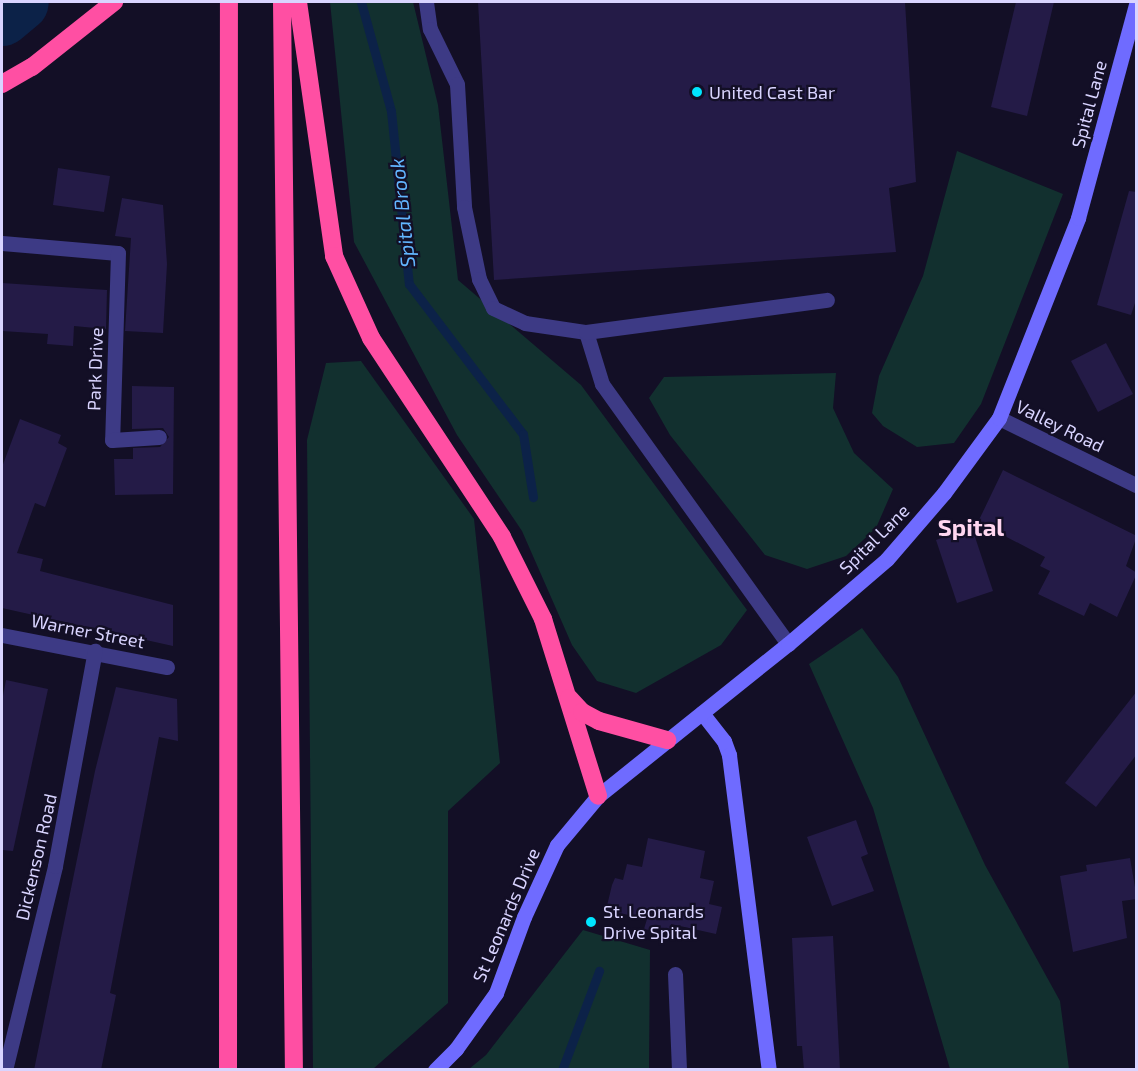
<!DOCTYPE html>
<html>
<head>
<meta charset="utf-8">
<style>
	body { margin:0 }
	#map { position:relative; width:1138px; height:1071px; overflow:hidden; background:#130f26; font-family:"Exo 2",sans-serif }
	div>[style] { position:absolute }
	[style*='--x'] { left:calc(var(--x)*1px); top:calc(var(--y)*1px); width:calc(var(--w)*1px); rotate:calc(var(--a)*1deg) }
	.green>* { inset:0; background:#12302f }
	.stream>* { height:9px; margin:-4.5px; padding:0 4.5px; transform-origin:4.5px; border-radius:4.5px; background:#0c2248 }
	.river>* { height:57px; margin:-28.5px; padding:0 28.5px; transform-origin:28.5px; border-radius:28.5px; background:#0c2248 }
	.building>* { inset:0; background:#241b47 }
	.lane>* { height:15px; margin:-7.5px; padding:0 7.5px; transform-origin:7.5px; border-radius:7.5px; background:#3d3a85 }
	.street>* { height:15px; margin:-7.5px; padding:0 7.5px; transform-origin:7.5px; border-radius:7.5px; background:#3d3a85 }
	.secondary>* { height:15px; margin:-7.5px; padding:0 7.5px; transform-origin:7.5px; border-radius:7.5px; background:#6f6bff }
	.highway>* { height:18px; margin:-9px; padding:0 9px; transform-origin:9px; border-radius:9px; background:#ff4fa3 }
	.dots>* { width:16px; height:16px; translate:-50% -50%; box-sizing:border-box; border:3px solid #130f26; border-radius:50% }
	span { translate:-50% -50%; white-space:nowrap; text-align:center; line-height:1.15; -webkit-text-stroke:4.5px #130f26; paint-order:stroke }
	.poi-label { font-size:18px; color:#d9d4ff }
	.left { translate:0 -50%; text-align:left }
	.street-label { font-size:18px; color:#d9d4ff }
	.water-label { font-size:20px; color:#62b6ff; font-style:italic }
	.district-label { font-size:24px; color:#ffd6f0; font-weight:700 }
	.frame { position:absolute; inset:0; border:3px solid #d9d4ff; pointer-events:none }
</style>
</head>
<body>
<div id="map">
	<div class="green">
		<i style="clip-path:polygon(330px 2px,413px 2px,438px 105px,458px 280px,581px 385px,747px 610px,721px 645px,636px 693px,597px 681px,572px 645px,522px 531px,457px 435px,354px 242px)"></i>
		<i style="clip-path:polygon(957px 151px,1063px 194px,981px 404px,954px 443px,917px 447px,883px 426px,872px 413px,879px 376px,923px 276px)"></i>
		<i style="clip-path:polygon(361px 361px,474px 519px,500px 763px,448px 811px,448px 1003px,373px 1069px,313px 1069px,307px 440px,326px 363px)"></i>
		<i style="clip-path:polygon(836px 373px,833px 408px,854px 453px,893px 489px,876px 528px,846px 556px,807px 569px,765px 555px,670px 435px,649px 398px,664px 377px)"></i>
		<i style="clip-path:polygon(862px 628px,898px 677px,985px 865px,1060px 1001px,1069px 1069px,950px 1069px,873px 808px,809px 664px)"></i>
		<i style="clip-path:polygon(583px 930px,650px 950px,649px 1069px,469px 1069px,486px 1055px)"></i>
	</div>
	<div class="stream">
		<i style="--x:361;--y:2;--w:113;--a:74.6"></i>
		<i style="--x:391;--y:111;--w:174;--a:84.1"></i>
		<i style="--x:409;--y:284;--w:188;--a:52.8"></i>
		<i style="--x:523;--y:434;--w:64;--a:81"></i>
		<i style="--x:562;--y:1070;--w:106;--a:-69.5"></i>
	</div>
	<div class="river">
		<i style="--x:2;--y:17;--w:23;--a:-40"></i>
	</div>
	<div class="building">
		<i style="clip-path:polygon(478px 2px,905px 2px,916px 182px,889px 188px,896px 252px,494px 280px)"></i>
		<i style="clip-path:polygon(1016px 2px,1054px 2px,1027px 116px,991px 107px)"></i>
		<i style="clip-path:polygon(58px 168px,110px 176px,104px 212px,53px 205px)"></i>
		<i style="clip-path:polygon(1129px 191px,1137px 192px,1137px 297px,1131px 315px,1097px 305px)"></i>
		<i style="clip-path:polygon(122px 198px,163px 205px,167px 264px,163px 333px,125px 331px,131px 238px,115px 236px)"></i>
		<i style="clip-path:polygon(2px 283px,107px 290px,106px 329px,74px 326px,73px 346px,47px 344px,48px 334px,2px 331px)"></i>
		<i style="clip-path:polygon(1106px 343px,1133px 394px,1098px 412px,1071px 361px)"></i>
		<i style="clip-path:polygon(132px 386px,174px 387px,173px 494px,115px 495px,114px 459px,133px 459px,133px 448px,160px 447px,169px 437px,163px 428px,132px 429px)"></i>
		<i style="clip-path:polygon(20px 419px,61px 435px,58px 443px,67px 448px,45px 507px,35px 503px,17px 553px,43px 559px,40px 571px,173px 605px,173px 646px,2px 608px,2px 467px)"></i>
		<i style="clip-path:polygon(1003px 470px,1137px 536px,1126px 566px,1137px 573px,1117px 617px,1090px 603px,1084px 616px,1038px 594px,1050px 571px,1040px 566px,1045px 557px,978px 522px)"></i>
		<i style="clip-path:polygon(972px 528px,993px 591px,957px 603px,936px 540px)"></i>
		<i style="clip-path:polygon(6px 680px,48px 689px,13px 851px,2px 850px,2px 701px)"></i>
		<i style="clip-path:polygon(116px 687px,177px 699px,178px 741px,159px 737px,110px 993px,116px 995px,101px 1070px,34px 1070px,95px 771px)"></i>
		<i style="clip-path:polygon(1137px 691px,1137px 754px,1096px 807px,1065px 783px)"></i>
		<i style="clip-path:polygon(856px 820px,868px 854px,861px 857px,874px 891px,832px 906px,807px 837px)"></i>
		<i style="clip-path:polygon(648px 838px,705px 851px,700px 878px,714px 881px,709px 904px,722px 907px,716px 934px,671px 924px,670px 934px,644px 929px,647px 919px,606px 910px,612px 885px,615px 878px,623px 880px,627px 864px,642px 867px)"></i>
		<i style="clip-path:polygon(1130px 858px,1137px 899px,1122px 901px,1127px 938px,1073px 952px,1060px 876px,1087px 871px,1086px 865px)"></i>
		<i style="clip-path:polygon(833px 936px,840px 1070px,804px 1070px,802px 1046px,797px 1046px,792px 938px)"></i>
	</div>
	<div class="lane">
		<i style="--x:426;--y:2;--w:27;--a:82"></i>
		<i style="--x:430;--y:29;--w:61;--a:63.9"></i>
		<i style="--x:457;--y:84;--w:123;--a:86.7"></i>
		<i style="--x:464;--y:207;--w:74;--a:78.2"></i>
		<i style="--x:479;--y:279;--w:32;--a:64"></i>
		<i style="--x:493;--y:308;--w:35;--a:25"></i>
		<i style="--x:525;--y:323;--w:62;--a:8.4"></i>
		<i style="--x:586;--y:332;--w:54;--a:72.9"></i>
		<i style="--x:602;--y:384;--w:320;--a:54.4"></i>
		<i style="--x:586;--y:332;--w:243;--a:-7.6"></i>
		<i style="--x:675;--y:974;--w:96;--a:87.6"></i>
	</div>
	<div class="street">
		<i style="--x:2;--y:243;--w:116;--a:4.9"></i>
		<i style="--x:118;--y:253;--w:187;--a:91.8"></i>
		<i style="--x:112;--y:440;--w:47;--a:-3.7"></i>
		<i style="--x:999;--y:418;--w:153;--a:26.1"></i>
		<i style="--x:2;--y:635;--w:168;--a:11"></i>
		<i style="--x:5;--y:1070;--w:210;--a:-76.2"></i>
		<i style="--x:55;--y:866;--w:219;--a:-79.5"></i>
	</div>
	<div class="secondary">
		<i style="--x:702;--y:713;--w:36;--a:52"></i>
		<i style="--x:724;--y:741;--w:15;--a:70"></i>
		<i style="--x:729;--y:755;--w:318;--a:82.8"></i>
		<i style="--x:435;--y:1070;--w:30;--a:-45"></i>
		<i style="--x:456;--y:1049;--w:69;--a:-54.5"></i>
		<i style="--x:496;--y:993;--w:81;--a:-69.8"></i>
		<i style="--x:524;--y:917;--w:79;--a:-65.4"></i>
		<i style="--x:557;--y:845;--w:64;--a:-50.1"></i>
		<i style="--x:598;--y:796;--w:243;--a:-38.7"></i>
		<i style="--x:788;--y:644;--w:130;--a:-40.6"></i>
		<i style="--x:887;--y:559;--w:87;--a:-49.2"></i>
		<i style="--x:944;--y:493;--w:93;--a:-53.7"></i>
		<i style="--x:999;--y:418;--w:215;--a:-68.4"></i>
		<i style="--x:1078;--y:218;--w:222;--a:-74.8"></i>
	</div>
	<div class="highway">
		<i style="--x:282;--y:2;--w:1068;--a:89.36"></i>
		<i style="--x:298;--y:2;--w:257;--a:81.9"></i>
		<i style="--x:334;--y:256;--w:90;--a:65.7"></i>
		<i style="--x:371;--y:338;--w:238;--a:56.6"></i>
		<i style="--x:502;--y:537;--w:92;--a:63.4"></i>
		<i style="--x:543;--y:619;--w:185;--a:72.7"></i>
		<i style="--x:2;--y:84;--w:34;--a:-30"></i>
		<i style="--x:32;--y:67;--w:105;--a:-38.4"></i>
		<i style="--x:569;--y:698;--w:19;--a:47"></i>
		<i style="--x:582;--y:712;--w:19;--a:28"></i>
		<i style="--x:599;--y:721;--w:71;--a:15.6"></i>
		<i style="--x:228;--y:1070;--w:1068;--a:-89.95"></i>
	</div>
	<div class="dots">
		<i style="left:697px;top:92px;background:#00e5ff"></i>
		<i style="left:591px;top:922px;background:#00e5ff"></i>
	</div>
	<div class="poi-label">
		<span class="left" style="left:709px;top:92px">United Cast Bar</span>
		<span class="left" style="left:603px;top:922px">St. Leonards<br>Drive Spital</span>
	</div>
	<div class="street-label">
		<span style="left:1089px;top:104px;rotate:-75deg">Spital Lane</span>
		<span style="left:95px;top:369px;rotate:-88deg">Park Drive</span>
		<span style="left:1060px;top:426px;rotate:26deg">Valley Road</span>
		<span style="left:874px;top:539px;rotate:-45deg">Spital Lane</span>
		<span style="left:88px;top:631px;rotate:11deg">Warner Street</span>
		<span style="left:36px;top:857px;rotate:-77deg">Dickenson Road</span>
		<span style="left:506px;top:915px;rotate:-67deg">St Leonards Drive</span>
	</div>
	<div class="water-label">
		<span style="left:402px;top:213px;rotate:-96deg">Spital Brook</span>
	</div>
	<div class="district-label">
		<span style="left:971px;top:527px">Spital</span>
	</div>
	<div class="frame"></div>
</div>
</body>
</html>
